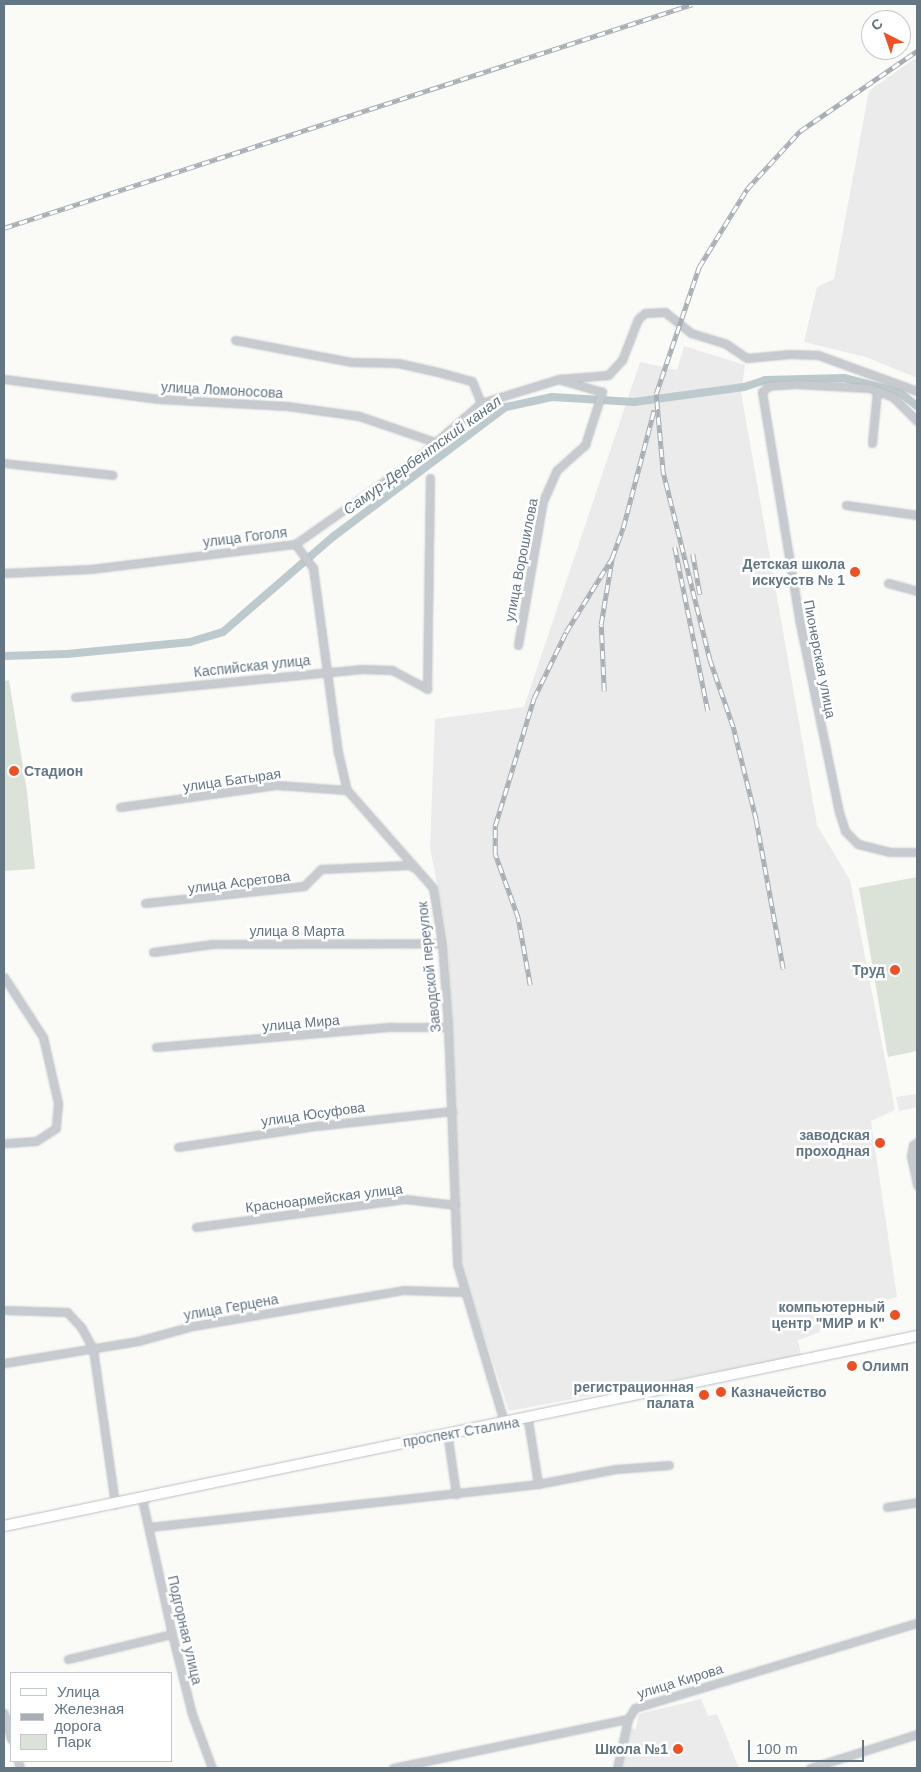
<!DOCTYPE html>
<html>
<head>
<meta charset="utf-8">
<style>
	body { margin:0 }
	#map { position:relative; width:921px; height:1772px; overflow:hidden; background:#fafaf7; font-family:Arial,sans-serif }
	div>[style] { position:absolute }
	[style*='--x'] { left:calc(var(--x)*1px); top:calc(var(--y)*1px); width:calc(var(--w)*1px); rotate:calc(var(--a)*1deg) }
	.built>* { inset:0; background:#eaebea }
	.green>* { inset:0; background:#dbe2d8 }
	.canal>* { height:8px; margin:-4px; padding:0 4px; transform-origin:4px; border-radius:4px; background:#bdcacd }
	.roads { filter:drop-shadow(0 0 1px #b9bfc3) drop-shadow(0 0 1px #b9bfc3) }
	.street>* { height:7px; margin:-3.5px; padding:0 3.5px; transform-origin:3.5px; border-radius:3.5px; background:#c7cbcf }
	.secondary>* { height:10px; margin:-5px; padding:0 5px; transform-origin:5px; border-radius:5px; background:#fff }
	.rail>* { height:4.5px; margin-top:-2.25px; transform-origin:0; background:repeating-linear-gradient(90deg,#fff 0 8px,#a7aeb4 0 16px); box-sizing:border-box; border-block:1px solid #a7aeb4 }
	.dots>* { width:14px; height:14px; translate:-50% -50%; box-sizing:border-box; border:2px solid #fff; border-radius:50% }
	span { translate:-50% -50%; white-space:nowrap; text-align:center; line-height:1.15; -webkit-text-stroke:5px #fff; paint-order:stroke }
	.street-label { font-size:14px; color:#637684 }
	.poi-label { font-size:14px; color:#637684; font-weight:700 }
	.right { translate:-100% -50%; text-align:right }
	.left { translate:0 -50%; text-align:left }
	.water-label { font-size:15px; color:#5e757d; font-style:italic }
	.frame { position:absolute; inset:0; border:5px solid #637684; pointer-events:none }
	.legend { position:absolute; left:10px; top:1672px; width:162px; height:90px; box-sizing:border-box; background:#fff; border:1px solid #c1c8ce; margin:0; padding:6px 9px; list-style:none; font-size:15px; color:#637684 }
	.legend li { display:flex; align-items:center; gap:10px; height:25px }
	.legend b { width:25px; border:1px solid #c1c8ce }
	.north { position:absolute; left:861px; top:10px; width:50px; height:50px; box-sizing:border-box; background:#fff; border:1px solid #c1c8ce; border-radius:50%; rotate:319deg; font-size:14px; font-weight:700; line-height:20px; text-align:center; color:#637684 }
	.north::after { content:''; display:block; margin:auto; width:18px; height:22px; background:#ee5023; clip-path:polygon(50% 0,100% 100%,50% 72%,0 100%) }
	.scale { position:absolute; left:748px; top:1740px; width:116px; height:22px; box-sizing:border-box; border:2px solid #637684; border-top:0; padding-left:6px; font-size:15px; line-height:18px; white-space:nowrap; color:#637684; -webkit-text-stroke:4px #fff; paint-order:stroke }
</style>
</head>
<body>
<div id="map">
	<div class="built">
		<i style="clip-path:polygon(917px 57px,917px 378px,866px 357px,804px 342px,817px 287px,834px 279px,869px 91px)"></i>
		<i style="clip-path:polygon(684px 346px,745px 365px,741px 392px,817px 825px,850px 880px,895px 1110px,871px 1121px,897px 1297px,820px 1319px,820px 1332px,798px 1340px,801px 1356px,509px 1411px,462px 1270px,448px 942px,430px 847px,435px 719px,524px 707px,640px 362px,677px 370px)"></i>
		<i style="clip-path:polygon(917px 1094px,917px 1107px,899px 1111px,896px 1097px)"></i>
		<i style="clip-path:polygon(701px 1699px,708px 1716px,717px 1714px,739px 1768px,620px 1768px,630px 1728px,636px 1729px,639px 1714px)"></i>
	</div>
	<div class="green">
		<i style="clip-path:polygon(9px 680px,27px 792px,35px 869px,4px 871px,4px 681px)"></i>
		<i style="clip-path:polygon(917px 877px,917px 1051px,888px 1057px,859px 888px)"></i>
	</div>
	<div class="canal">
		<i style="--x:4;--y:656;--w:63;--a:-1.8"></i>
		<i style="--x:67;--y:654;--w:124;--a:-5.6"></i>
		<i style="--x:190;--y:642;--w:34;--a:-17"></i>
		<i style="--x:223;--y:632;--w:147;--a:-40.9"></i>
		<i style="--x:334;--y:536;--w:215;--a:-36.9"></i>
		<i style="--x:506;--y:407;--w:47;--a:-12.3"></i>
		<i style="--x:552;--y:397;--w:82;--a:3.5"></i>
		<i style="--x:634;--y:402;--w:111;--a:-7.8"></i>
		<i style="--x:744;--y:387;--w:22;--a:-18"></i>
		<i style="--x:765;--y:380;--w:79;--a:-1.5"></i>
		<i style="--x:844;--y:378;--w:57;--a:14.3"></i>
		<i style="--x:899;--y:392;--w:23;--a:38"></i>
	</div>
	<div class="roads">
		<div class="street">
			<i style="--x:235;--y:340;--w:118;--a:10.7"></i>
			<i style="--x:351;--y:362;--w:47;--a:1.2"></i>
			<i style="--x:398;--y:363;--w:41;--a:12.7"></i>
			<i style="--x:438;--y:372;--w:35;--a:15"></i>
			<i style="--x:472;--y:381;--w:24;--a:68"></i>
			<i style="--x:4;--y:379;--w:156;--a:7.4"></i>
			<i style="--x:159;--y:399;--w:128;--a:3.1"></i>
			<i style="--x:287;--y:406;--w:73;--a:7.9"></i>
			<i style="--x:359;--y:416;--w:80;--a:18.9"></i>
			<i style="--x:917;--y:421;--w:34;--a:-135"></i>
			<i style="--x:893;--y:397;--w:26;--a:-159"></i>
			<i style="--x:869;--y:388;--w:74;--a:-176.9"></i>
			<i style="--x:795;--y:384;--w:27;--a:176"></i>
			<i style="--x:768;--y:386;--w:8;--a:135"></i>
			<i style="--x:762;--y:392;--w:230;--a:80.7"></i>
			<i style="--x:799;--y:619;--w:197;--a:78.3"></i>
			<i style="--x:839;--y:812;--w:20;--a:72"></i>
			<i style="--x:845;--y:831;--w:18;--a:45"></i>
			<i style="--x:858;--y:844;--w:33;--a:14"></i>
			<i style="--x:890;--y:852;--w:27;--a:0"></i>
			<i style="--x:872;--y:443;--w:52;--a:-84.5"></i>
			<i style="--x:4;--y:463;--w:109;--a:6.3"></i>
			<i style="--x:846;--y:505;--w:72;--a:8"></i>
			<i style="--x:295;--y:544;--w:30;--a:53"></i>
			<i style="--x:313;--y:568;--w:186;--a:82.3"></i>
			<i style="--x:338;--y:752;--w:39;--a:77"></i>
			<i style="--x:347;--y:790;--w:130;--a:48.7"></i>
			<i style="--x:433;--y:888;--w:56;--a:80.7"></i>
			<i style="--x:442;--y:943;--w:84;--a:85.9"></i>
			<i style="--x:448;--y:1027;--w:237;--a:87.8"></i>
			<i style="--x:457;--y:1264;--w:165;--a:73.4"></i>
			<i style="--x:4;--y:573;--w:87;--a:-2.6"></i>
			<i style="--x:91;--y:569;--w:206;--a:-7"></i>
			<i style="--x:295;--y:544;--w:146;--a:-35"></i>
			<i style="--x:415;--y:460;--w:87;--a:-40.8"></i>
			<i style="--x:481;--y:403;--w:82;--a:-17.1"></i>
			<i style="--x:559;--y:379;--w:49;--a:-4.7"></i>
			<i style="--x:608;--y:375;--w:21;--a:-47"></i>
			<i style="--x:622;--y:360;--w:44;--a:-68.7"></i>
			<i style="--x:638;--y:319;--w:9;--a:-41"></i>
			<i style="--x:645;--y:313;--w:20;--a:-3"></i>
			<i style="--x:665;--y:312;--w:33;--a:39"></i>
			<i style="--x:691;--y:333;--w:37;--a:17"></i>
			<i style="--x:726;--y:344;--w:25;--a:34"></i>
			<i style="--x:747;--y:358;--w:43;--a:-5.3"></i>
			<i style="--x:790;--y:354;--w:28;--a:2"></i>
			<i style="--x:818;--y:355;--w:105;--a:20"></i>
			<i style="--x:888;--y:583;--w:30;--a:15"></i>
			<i style="--x:518;--y:645;--w:146;--a:-80.2"></i>
			<i style="--x:543;--y:501;--w:34;--a:-66"></i>
			<i style="--x:557;--y:470;--w:38;--a:-42"></i>
			<i style="--x:585;--y:445;--w:56;--a:-72.2"></i>
			<i style="--x:602;--y:392;--w:43;--a:-163.7"></i>
			<i style="--x:75;--y:697;--w:288;--a:-5.6"></i>
			<i style="--x:362;--y:669;--w:30;--a:2"></i>
			<i style="--x:392;--y:670;--w:40;--a:28"></i>
			<i style="--x:427;--y:689;--w:211;--a:-89.2"></i>
			<i style="--x:120;--y:807;--w:159;--a:-8"></i>
			<i style="--x:277;--y:785;--w:70;--a:4.1"></i>
			<i style="--x:145;--y:903;--w:160;--a:-6.1"></i>
			<i style="--x:304;--y:886;--w:24;--a:-45"></i>
			<i style="--x:321;--y:869;--w:88;--a:-2.6"></i>
			<i style="--x:409;--y:865;--w:7;--a:27"></i>
			<i style="--x:153;--y:952;--w:60;--a:-7.7"></i>
			<i style="--x:212;--y:944;--w:230;--a:-0.2"></i>
			<i style="--x:4;--y:977;--w:72;--a:57"></i>
			<i style="--x:43;--y:1037;--w:68;--a:77.2"></i>
			<i style="--x:58;--y:1103;--w:25;--a:95"></i>
			<i style="--x:56;--y:1128;--w:24;--a:147"></i>
			<i style="--x:36;--y:1141;--w:32;--a:176"></i>
			<i style="--x:156;--y:1047;--w:236;--a:-4.9"></i>
			<i style="--x:391;--y:1027;--w:57;--a:0"></i>
			<i style="--x:917;--y:1142;--w:5;--a:143"></i>
			<i style="--x:913;--y:1145;--w:11;--a:100"></i>
			<i style="--x:911;--y:1156;--w:30;--a:78"></i>
			<i style="--x:178;--y:1147;--w:140;--a:-8.7"></i>
			<i style="--x:316;--y:1126;--w:137;--a:-6.3"></i>
			<i style="--x:196;--y:1227;--w:211;--a:-7.6"></i>
			<i style="--x:405;--y:1199;--w:51;--a:6.7"></i>
			<i style="--x:4;--y:1310;--w:63;--a:1.8"></i>
			<i style="--x:67;--y:1312;--w:21;--a:47"></i>
			<i style="--x:81;--y:1327;--w:25;--a:61"></i>
			<i style="--x:93;--y:1349;--w:157;--a:81.9"></i>
			<i style="--x:4;--y:1363;--w:136;--a:-9.3"></i>
			<i style="--x:138;--y:1341;--w:57;--a:-15.3"></i>
			<i style="--x:193;--y:1326;--w:213;--a:-9.7"></i>
			<i style="--x:403;--y:1290;--w:62;--a:1.8"></i>
			<i style="--x:528;--y:1420;--w:65;--a:81.1"></i>
			<i style="--x:447;--y:1432;--w:63;--a:81.7"></i>
			<i style="--x:147;--y:1498;--w:5;--a:169"></i>
			<i style="--x:142;--y:1499;--w:138;--a:77.5"></i>
			<i style="--x:172;--y:1634;--w:82;--a:76"></i>
			<i style="--x:192;--y:1714;--w:58;--a:69.7"></i>
			<i style="--x:887;--y:1507;--w:30;--a:-9"></i>
			<i style="--x:149;--y:1527;--w:391;--a:-6.3"></i>
			<i style="--x:538;--y:1484;--w:79;--a:-10.9"></i>
			<i style="--x:616;--y:1469;--w:53;--a:-4.3"></i>
			<i style="--x:68;--y:1659;--w:107;--a:-13.5"></i>
			<i style="--x:4;--y:1713;--w:27;--a:75"></i>
			<i style="--x:18;--y:1761;--w:7;--a:74"></i>
			<i style="--x:393;--y:1768;--w:240;--a:-11.8"></i>
			<i style="--x:628;--y:1719;--w:13;--a:-58"></i>
			<i style="--x:635;--y:1708;--w:295;--a:-16.8"></i>
			<i style="--x:617;--y:1768;--w:50;--a:-77.3"></i>
			<i style="--x:810;--y:1768;--w:112;--a:-17.6"></i>
		</div>
		<div class="secondary">
			<i style="--x:4;--y:1526;--w:933;--a:-11.76"></i>
		</div>
	</div>
	<div class="rail">
		<i style="--x:4;--y:228;--w:724;--a:-18.01"></i>
		<i style="--x:675;--y:547;--w:167;--a:78.6"></i>
		<i style="--x:693;--y:554;--w:41;--a:80.1"></i>
		<i style="--x:604;--y:691;--w:67;--a:-92.6"></i>
		<i style="--x:601;--y:624;--w:67;--a:-80.5"></i>
		<i style="--x:612;--y:558;--w:32;--a:-70"></i>
		<i style="--x:623;--y:528;--w:122;--a:-75.3"></i>
		<i style="--x:783;--y:969;--w:151;--a:-100.3"></i>
		<i style="--x:756;--y:820;--w:96;--a:-103.9"></i>
		<i style="--x:733;--y:727;--w:70;--a:-109.2"></i>
		<i style="--x:710;--y:661;--w:194;--a:-104"></i>
		<i style="--x:663;--y:473;--w:79;--a:-95.1"></i>
		<i style="--x:656;--y:394;--w:134;--a:-71.3"></i>
		<i style="--x:699;--y:267;--w:92;--a:-58.4"></i>
		<i style="--x:747;--y:189;--w:79;--a:-47.6"></i>
		<i style="--x:800;--y:131;--w:142;--a:-34.4"></i>
		<i style="--x:530;--y:985;--w:68;--a:-100.2"></i>
		<i style="--x:518;--y:918;--w:68;--a:-109.8"></i>
		<i style="--x:495;--y:854;--w:28;--a:-90"></i>
		<i style="--x:495;--y:826;--w:134;--a:-73.1"></i>
		<i style="--x:534;--y:698;--w:73;--a:-64.1"></i>
		<i style="--x:566;--y:632;--w:87;--a:-58.1"></i>
	</div>
	<div class="dots">
		<i style="left:855px;top:572px;background:#ee5023"></i>
		<i style="left:14px;top:771px;background:#ee5023"></i>
		<i style="left:895px;top:970px;background:#ee5023"></i>
		<i style="left:880px;top:1143px;background:#ee5023"></i>
		<i style="left:895px;top:1315px;background:#ee5023"></i>
		<i style="left:852px;top:1366px;background:#ee5023"></i>
		<i style="left:721px;top:1392px;background:#ee5023"></i>
		<i style="left:704px;top:1395px;background:#ee5023"></i>
		<i style="left:678px;top:1749px;background:#ee5023"></i>
	</div>
	<div class="street-label">
		<span style="left:222px;top:390px;rotate:3deg">улица Ломоносова</span>
		<span style="left:245px;top:537px;rotate:-7deg">улица Гоголя</span>
		<span style="left:521px;top:560px;rotate:-79deg">улица Ворошилова</span>
		<span style="left:820px;top:659px;rotate:79deg">Пионерская улица</span>
		<span style="left:252px;top:666px;rotate:-6deg">Каспийская улица</span>
		<span style="left:232px;top:780px;rotate:-8deg">улица Батырая</span>
		<span style="left:239px;top:882px;rotate:-7deg">улица Асретова</span>
		<span style="left:297px;top:931px">улица 8 Марта</span>
		<span style="left:429px;top:967px;rotate:-96deg">Заводской переулок</span>
		<span style="left:301px;top:1023px;rotate:-5deg">улица Мира</span>
		<span style="left:313px;top:1114px;rotate:-8deg">улица Юсуфова</span>
		<span style="left:324px;top:1198px;rotate:-7deg">Красноармейская улица</span>
		<span style="left:231px;top:1307px;rotate:-10deg">улица Герцена</span>
		<span style="left:461px;top:1432px;rotate:-10deg">проспект Сталина</span>
		<span style="left:185px;top:1630px;rotate:77deg">Подгорная улица</span>
		<span style="left:680px;top:1681px;rotate:-17deg">улица Кирова</span>
	</div>
	<div class="poi-label">
		<span class="right" style="left:845px;top:572px">Детская школа<br>искусств № 1</span>
		<span class="left" style="left:24px;top:771px">Стадион</span>
		<span class="right" style="left:885px;top:970px">Труд</span>
		<span class="right" style="left:870px;top:1143px">заводская<br>проходная</span>
		<span class="right" style="left:885px;top:1315px">компьютерный<br>центр "МИР и К"</span>
		<span class="left" style="left:862px;top:1366px">Олимп</span>
		<span class="right" style="left:694px;top:1395px">регистрационная<br>палата</span>
		<span class="left" style="left:731px;top:1392px">Казначейство</span>
		<span class="right" style="left:668px;top:1749px">Школа №1</span>
	</div>
	<div class="water-label">
		<span style="left:422px;top:455px;rotate:-36deg">Самур-Дербентский канал</span>
	</div>
	<div class="frame"></div>
	<ul class="legend">
	<li><b style="height:6px;background:#fff"></b>Улица</li>
	<li><b style="height:6px;background:#a7aeb4"></b>Железная дорога</li>
	<li><b style="height:14px;background:#dbe2d8"></b>Парк</li>
	</ul>
	<div class="north">С</div>
	<div class="scale">100 m</div>
</div>
</body>
</html>
